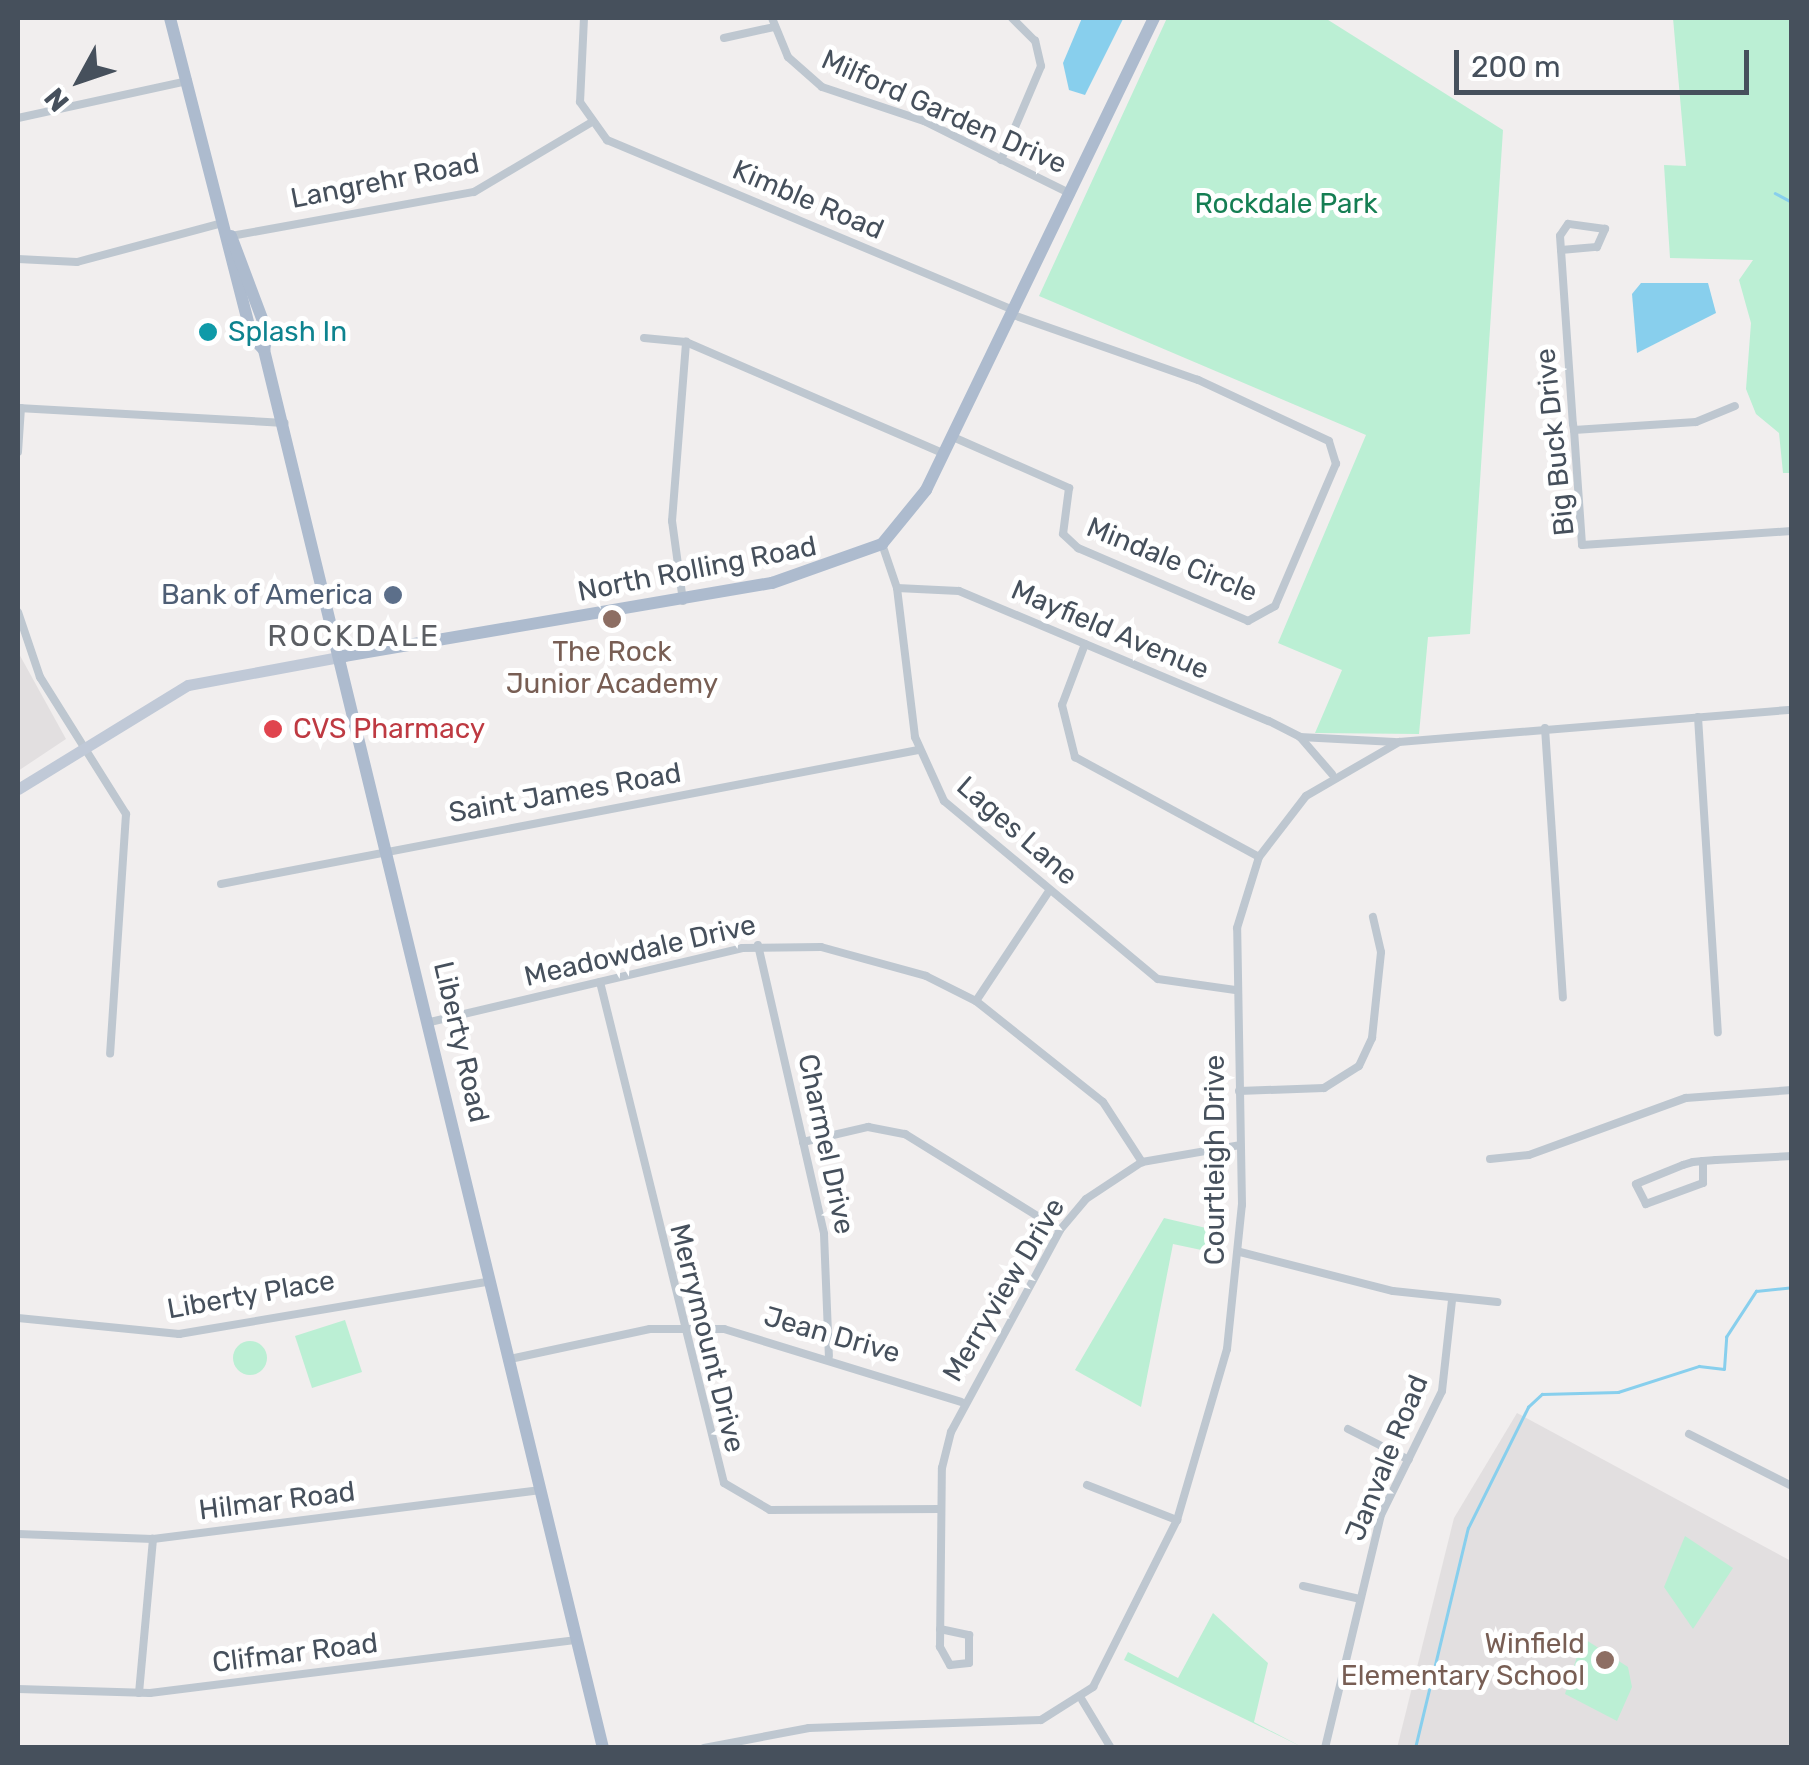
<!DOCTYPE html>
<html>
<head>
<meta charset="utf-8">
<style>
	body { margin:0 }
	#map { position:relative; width:1809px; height:1765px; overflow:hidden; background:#f1eeee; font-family:Rubik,sans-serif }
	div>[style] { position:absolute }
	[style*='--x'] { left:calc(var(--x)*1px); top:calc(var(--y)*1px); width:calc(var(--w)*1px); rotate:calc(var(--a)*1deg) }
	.education>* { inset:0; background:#e2dfe0 }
	.green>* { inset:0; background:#bbefd4 }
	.round { border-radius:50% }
	.water>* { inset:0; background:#88cfed }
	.stream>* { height:2.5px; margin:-1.25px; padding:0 1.25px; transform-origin:1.25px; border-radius:1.25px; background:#88cfed }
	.street>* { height:8px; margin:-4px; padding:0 4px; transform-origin:4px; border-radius:4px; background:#bec7d0 }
	.secondary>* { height:11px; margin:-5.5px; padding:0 5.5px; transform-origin:5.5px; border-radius:5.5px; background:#c0c9d7 }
	.primary>* { height:12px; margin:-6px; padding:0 6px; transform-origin:6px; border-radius:6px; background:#adbbce }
	.dots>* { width:28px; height:28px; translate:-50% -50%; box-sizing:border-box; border:5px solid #fff; border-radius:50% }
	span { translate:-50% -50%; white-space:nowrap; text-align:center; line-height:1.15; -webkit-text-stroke:10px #fff; paint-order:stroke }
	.street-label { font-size:28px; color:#46505c }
	.park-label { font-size:28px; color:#157e53 }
	.culture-label { font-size:28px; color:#0d838f }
	.left { translate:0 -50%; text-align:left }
	.service-label { font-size:28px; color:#4e5e75 }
	.right { translate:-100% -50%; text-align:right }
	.education-label { font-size:28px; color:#785e54 }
	.health-label { font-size:28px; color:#be3a42 }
	.neighbourhood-label { font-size:30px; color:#5b5e63; letter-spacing:2.5px }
	.frame { position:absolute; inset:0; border:20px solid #46505c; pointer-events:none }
	.north { position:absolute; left:30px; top:30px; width:100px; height:100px; -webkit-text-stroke:8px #fff; paint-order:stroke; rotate:230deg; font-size:28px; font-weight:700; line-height:40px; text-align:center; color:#46505c }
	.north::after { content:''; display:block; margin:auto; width:35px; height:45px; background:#46505c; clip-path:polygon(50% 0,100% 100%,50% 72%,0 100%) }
	.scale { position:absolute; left:1454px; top:50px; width:295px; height:45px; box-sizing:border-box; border:5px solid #46505c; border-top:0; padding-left:12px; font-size:30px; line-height:35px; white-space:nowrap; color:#46505c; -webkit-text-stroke:8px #fff; paint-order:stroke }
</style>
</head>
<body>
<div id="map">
	<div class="education">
		<i style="clip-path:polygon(18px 652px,66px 739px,18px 771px)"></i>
		<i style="clip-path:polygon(1517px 1413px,1791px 1561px,1791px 1747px,1397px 1748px,1454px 1518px)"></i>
	</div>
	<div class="green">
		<i style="clip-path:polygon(1167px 18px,1325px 18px,1503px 130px,1470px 634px,1428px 637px,1419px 734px,1315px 733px,1342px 670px,1278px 643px,1366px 435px,1039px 296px)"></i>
		<i style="clip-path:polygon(1673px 18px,1791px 18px,1791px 473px,1783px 473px,1779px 433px,1756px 414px,1746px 389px,1751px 323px,1739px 280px,1753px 260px,1670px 258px,1664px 165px,1686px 166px)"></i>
		<i style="clip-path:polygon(1164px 1218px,1227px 1233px,1225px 1255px,1173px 1244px,1141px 1407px,1075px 1370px)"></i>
		<i style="clip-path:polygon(345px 1320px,362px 1372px,312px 1388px,295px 1336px)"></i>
		<i class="round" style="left:233px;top:1341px;width:34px;height:34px"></i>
		<i style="clip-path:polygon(1685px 1536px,1733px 1568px,1693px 1629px,1664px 1587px)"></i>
		<i style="clip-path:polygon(1213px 1613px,1268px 1663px,1254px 1722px,1302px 1747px,1124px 1660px,1128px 1652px,1178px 1678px)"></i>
		<i style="clip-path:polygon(1583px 1638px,1628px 1667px,1632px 1687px,1617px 1721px,1565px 1694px)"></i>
	</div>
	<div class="water">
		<i style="clip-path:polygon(1082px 18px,1123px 19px,1085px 95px,1069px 90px,1063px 63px)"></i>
		<i style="clip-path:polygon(1641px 283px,1708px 283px,1716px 313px,1637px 353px,1632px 294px)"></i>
	</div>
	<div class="stream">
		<i style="--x:1775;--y:193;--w:19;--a:28"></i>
		<i style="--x:1415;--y:1748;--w:226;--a:-76.5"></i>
		<i style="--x:1468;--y:1528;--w:135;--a:-63.6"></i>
		<i style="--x:1528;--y:1407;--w:19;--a:-43"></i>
		<i style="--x:1542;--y:1394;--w:76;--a:-1.5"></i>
		<i style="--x:1618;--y:1392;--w:85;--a:-17.8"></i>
		<i style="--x:1699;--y:1366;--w:25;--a:7"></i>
		<i style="--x:1724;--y:1369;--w:32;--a:-86"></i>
		<i style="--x:1726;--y:1337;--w:55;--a:-56.9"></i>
		<i style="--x:1756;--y:1291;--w:36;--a:-6"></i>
	</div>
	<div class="street">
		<i style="--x:584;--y:18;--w:84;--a:92.7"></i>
		<i style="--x:580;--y:102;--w:47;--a:54.6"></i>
		<i style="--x:607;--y:140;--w:442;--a:22.7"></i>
		<i style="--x:772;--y:18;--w:42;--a:67.7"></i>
		<i style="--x:788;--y:57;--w:45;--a:41.4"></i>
		<i style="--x:822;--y:87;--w:108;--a:18.4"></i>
		<i style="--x:924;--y:121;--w:164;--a:26.4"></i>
		<i style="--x:724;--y:38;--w:51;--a:-12.4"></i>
		<i style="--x:18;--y:118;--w:174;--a:-12.3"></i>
		<i style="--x:1001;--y:160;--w:102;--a:-66.9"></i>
		<i style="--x:1041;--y:66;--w:26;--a:-103"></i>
		<i style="--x:1035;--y:41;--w:33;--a:-135"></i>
		<i style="--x:231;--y:236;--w:247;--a:-10.3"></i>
		<i style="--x:474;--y:192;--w:135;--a:-30.7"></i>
		<i style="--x:1561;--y:250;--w:36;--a:-5"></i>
		<i style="--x:1597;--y:247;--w:20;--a:-66"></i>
		<i style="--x:1605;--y:229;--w:37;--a:-172"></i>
		<i style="--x:1568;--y:224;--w:14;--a:124"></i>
		<i style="--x:1560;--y:236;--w:14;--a:86"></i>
		<i style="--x:1561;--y:250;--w:174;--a:86.1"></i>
		<i style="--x:1573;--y:424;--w:6;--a:81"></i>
		<i style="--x:1574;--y:430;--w:115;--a:86"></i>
		<i style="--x:1582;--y:545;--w:210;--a:-3.8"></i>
		<i style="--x:18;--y:259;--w:59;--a:2.9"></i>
		<i style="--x:77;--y:262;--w:151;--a:-15"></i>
		<i style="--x:644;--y:338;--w:42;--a:5.4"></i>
		<i style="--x:686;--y:342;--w:282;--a:23.4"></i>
		<i style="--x:18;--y:408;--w:267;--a:3.2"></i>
		<i style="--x:1574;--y:430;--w:122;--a:-3.8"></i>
		<i style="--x:1696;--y:422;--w:42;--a:-22.3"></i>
		<i style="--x:953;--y:437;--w:127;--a:23.7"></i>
		<i style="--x:1069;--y:488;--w:46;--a:97.4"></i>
		<i style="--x:1063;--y:534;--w:21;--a:43"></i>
		<i style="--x:1078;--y:548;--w:185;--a:23.2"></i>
		<i style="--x:1248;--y:621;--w:31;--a:-29"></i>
		<i style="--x:1275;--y:606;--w:155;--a:-66.8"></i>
		<i style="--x:1336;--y:464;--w:24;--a:-107"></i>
		<i style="--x:1329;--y:441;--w:145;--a:-155"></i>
		<i style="--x:1198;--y:380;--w:196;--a:-160.6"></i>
		<i style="--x:18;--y:452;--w:44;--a:-86.1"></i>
		<i style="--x:882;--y:544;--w:46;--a:71.2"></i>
		<i style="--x:897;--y:588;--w:150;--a:83.1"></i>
		<i style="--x:915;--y:737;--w:70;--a:65.6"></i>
		<i style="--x:944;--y:801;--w:278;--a:39.8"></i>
		<i style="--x:1158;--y:979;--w:78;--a:8.1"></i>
		<i style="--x:897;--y:588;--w:62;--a:2.8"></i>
		<i style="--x:959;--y:591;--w:336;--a:22.8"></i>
		<i style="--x:1269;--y:721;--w:35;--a:27"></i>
		<i style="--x:1300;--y:737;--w:49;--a:49.1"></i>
		<i style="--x:683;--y:601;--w:81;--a:-97.8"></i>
		<i style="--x:672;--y:521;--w:180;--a:-85.5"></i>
		<i style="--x:18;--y:612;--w:69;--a:71.3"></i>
		<i style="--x:40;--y:677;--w:162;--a:57.9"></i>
		<i style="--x:126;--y:814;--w:240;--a:93.8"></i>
		<i style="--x:1085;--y:644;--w:65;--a:110.7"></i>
		<i style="--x:1062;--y:705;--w:54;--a:76"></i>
		<i style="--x:1075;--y:757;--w:209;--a:28.5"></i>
		<i style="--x:1698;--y:717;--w:316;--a:86.4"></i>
		<i style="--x:1545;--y:728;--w:270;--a:86.2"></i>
		<i style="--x:1300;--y:737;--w:95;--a:3"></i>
		<i style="--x:221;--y:884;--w:710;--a:-10.88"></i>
		<i style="--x:758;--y:945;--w:296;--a:77.1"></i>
		<i style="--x:824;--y:1234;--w:122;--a:87.7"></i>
		<i style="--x:600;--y:982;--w:516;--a:76.1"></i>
		<i style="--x:724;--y:1483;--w:53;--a:30.4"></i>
		<i style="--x:770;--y:1510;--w:170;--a:-0.3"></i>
		<i style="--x:976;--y:1001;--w:132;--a:-56.4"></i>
		<i style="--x:430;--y:1022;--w:321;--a:-13.3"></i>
		<i style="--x:742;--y:948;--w:79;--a:-0.7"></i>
		<i style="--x:821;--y:947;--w:109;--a:15.4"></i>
		<i style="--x:926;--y:976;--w:56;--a:26.6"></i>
		<i style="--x:976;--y:1001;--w:162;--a:38.5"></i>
		<i style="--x:1103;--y:1102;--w:72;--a:57"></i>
		<i style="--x:1239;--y:1091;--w:85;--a:-2"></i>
		<i style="--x:1324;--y:1088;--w:41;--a:-32.2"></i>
		<i style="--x:1359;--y:1066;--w:31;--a:-65"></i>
		<i style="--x:1372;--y:1038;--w:86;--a:-84"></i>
		<i style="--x:1381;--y:952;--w:36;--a:-103"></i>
		<i style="--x:803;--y:1142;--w:67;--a:-13"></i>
		<i style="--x:868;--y:1127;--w:38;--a:11"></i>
		<i style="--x:905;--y:1134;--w:182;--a:31.8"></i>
		<i style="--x:1490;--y:1159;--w:39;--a:-6"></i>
		<i style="--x:1529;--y:1155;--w:167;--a:-20"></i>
		<i style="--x:1686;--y:1098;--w:106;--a:-4.3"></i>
		<i style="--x:1703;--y:1161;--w:22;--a:90"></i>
		<i style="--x:1703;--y:1183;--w:61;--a:159.8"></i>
		<i style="--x:1646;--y:1204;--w:22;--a:-117"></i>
		<i style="--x:1636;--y:1184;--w:51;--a:-22"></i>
		<i style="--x:1683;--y:1165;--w:10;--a:-17"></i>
		<i style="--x:1693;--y:1162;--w:10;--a:-6"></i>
		<i style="--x:1703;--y:1161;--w:13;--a:-4"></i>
		<i style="--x:1716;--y:1160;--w:76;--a:-3"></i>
		<i style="--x:1240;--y:1252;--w:158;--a:14.3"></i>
		<i style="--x:1393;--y:1291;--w:105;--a:6"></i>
		<i style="--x:18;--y:1318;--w:162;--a:5.7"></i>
		<i style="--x:179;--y:1334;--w:316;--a:-9.6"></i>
		<i style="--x:510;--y:1359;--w:143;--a:-12.1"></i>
		<i style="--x:650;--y:1329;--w:74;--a:0"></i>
		<i style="--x:724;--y:1329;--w:248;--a:17.1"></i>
		<i style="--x:1348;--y:1429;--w:68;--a:26.9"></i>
		<i style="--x:1689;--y:1434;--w:115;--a:26.8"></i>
		<i style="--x:1087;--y:1485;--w:97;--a:21.3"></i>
		<i style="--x:18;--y:1534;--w:135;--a:2.1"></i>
		<i style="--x:153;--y:1539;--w:391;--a:-7.2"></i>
		<i style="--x:1303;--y:1586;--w:58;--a:12.8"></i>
		<i style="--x:940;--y:1629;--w:30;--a:12"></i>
		<i style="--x:969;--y:1635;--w:28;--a:90"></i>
		<i style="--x:969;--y:1663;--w:19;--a:174"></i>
		<i style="--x:950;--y:1665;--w:21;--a:-119"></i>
		<i style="--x:940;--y:1647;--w:179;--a:-89.4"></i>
		<i style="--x:942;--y:1468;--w:37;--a:-76"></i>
		<i style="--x:951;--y:1432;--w:230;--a:-61.6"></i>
		<i style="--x:1060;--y:1230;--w:40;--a:-50"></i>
		<i style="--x:1086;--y:1199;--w:67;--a:-33.5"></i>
		<i style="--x:1142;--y:1162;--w:99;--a:-9.8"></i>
		<i style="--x:18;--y:1689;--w:132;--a:1.7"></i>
		<i style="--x:150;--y:1693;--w:430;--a:-7.1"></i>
		<i style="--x:139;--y:1693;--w:155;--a:-84.8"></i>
		<i style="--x:1082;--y:1700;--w:56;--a:58.9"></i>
		<i style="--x:704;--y:1748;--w:107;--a:-10.8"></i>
		<i style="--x:809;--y:1728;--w:232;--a:-2"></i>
		<i style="--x:1041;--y:1720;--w:62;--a:-32.4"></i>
		<i style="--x:1093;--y:1687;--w:187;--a:-63.3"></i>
		<i style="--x:1177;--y:1520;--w:178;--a:-73.7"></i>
		<i style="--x:1227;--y:1349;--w:145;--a:-84.1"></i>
		<i style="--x:1242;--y:1205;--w:277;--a:-91"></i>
		<i style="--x:1237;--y:928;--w:74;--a:-72.8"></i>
		<i style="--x:1259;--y:857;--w:77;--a:-52.4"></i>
		<i style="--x:1306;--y:796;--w:108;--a:-30.1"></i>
		<i style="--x:1399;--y:742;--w:394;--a:-4.7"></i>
		<i style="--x:1325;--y:1748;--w:240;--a:-76.5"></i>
		<i style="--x:1381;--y:1515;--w:138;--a:-63.8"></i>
		<i style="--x:1442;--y:1391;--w:92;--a:-83.7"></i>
	</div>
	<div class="secondary">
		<i style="--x:18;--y:789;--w:199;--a:-31.5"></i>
		<i style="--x:188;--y:685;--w:159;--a:-10.5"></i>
	</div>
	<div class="primary">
		<i style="--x:170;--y:18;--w:329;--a:75.6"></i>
		<i style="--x:252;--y:337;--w:18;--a:47"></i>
		<i style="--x:231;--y:236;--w:103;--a:69.4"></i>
		<i style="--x:267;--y:332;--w:18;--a:99"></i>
		<i style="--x:264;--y:350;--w:1439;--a:76.37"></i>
		<i style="--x:344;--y:656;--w:434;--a:-9.7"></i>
		<i style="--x:772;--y:583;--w:117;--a:-19.5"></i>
		<i style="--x:882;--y:544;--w:70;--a:-50.8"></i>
		<i style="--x:926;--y:490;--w:524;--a:-64.22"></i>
	</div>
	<div class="dots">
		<i style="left:208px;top:332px;background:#0f9aa8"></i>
		<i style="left:393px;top:595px;background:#5c6f8a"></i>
		<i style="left:612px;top:619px;background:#8d6e63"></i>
		<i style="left:273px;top:729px;background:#e0444e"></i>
		<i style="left:1605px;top:1660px;background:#8d6e63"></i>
	</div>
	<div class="street-label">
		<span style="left:944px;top:112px;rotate:24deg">Milford Garden Drive</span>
		<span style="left:385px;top:181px;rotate:-11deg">Langrehr Road</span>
		<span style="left:808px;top:200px;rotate:23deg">Kimble Road</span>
		<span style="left:1555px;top:442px;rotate:-96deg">Big Buck Drive</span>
		<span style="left:1172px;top:560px;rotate:22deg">Mindale Circle</span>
		<span style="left:697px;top:569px;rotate:-11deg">North Rolling Road</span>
		<span style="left:1110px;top:630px;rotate:23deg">Mayfield Avenue</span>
		<span style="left:565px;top:793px;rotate:-10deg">Saint James Road</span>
		<span style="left:1017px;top:831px;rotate:41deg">Lages Lane</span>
		<span style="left:640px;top:951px;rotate:-13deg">Meadowdale Drive</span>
		<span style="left:461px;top:1042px;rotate:77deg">Liberty Road</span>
		<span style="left:826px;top:1144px;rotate:78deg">Charmel Drive</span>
		<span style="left:1215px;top:1160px;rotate:-90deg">Courtleigh Drive</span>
		<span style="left:1004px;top:1290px;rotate:-59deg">Merryview Drive</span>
		<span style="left:251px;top:1295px;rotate:-10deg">Liberty Place</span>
		<span style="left:832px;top:1335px;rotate:16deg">Jean Drive</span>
		<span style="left:707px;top:1338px;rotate:76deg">Merrymount Drive</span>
		<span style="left:1387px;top:1458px;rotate:-68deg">Janvale Road</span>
		<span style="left:277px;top:1501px;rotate:-7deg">Hilmar Road</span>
		<span style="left:295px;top:1653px;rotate:-7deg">Clifmar Road</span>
	</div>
	<div class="park-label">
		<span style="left:1286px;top:204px">Rockdale Park</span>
	</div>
	<div class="culture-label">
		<span class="left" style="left:228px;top:332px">Splash In</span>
	</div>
	<div class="service-label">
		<span class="right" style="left:373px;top:595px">Bank of America</span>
	</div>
	<div class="education-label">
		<span style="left:612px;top:668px">The Rock<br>Junior Academy</span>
		<span class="right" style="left:1585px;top:1660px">Winfield<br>Elementary School</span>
	</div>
	<div class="health-label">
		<span class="left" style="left:293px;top:729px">CVS Pharmacy</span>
	</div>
	<div class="neighbourhood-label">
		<span style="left:354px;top:636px">ROCKDALE</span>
	</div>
	<div class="frame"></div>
	<div class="north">N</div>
	<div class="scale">200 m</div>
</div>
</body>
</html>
